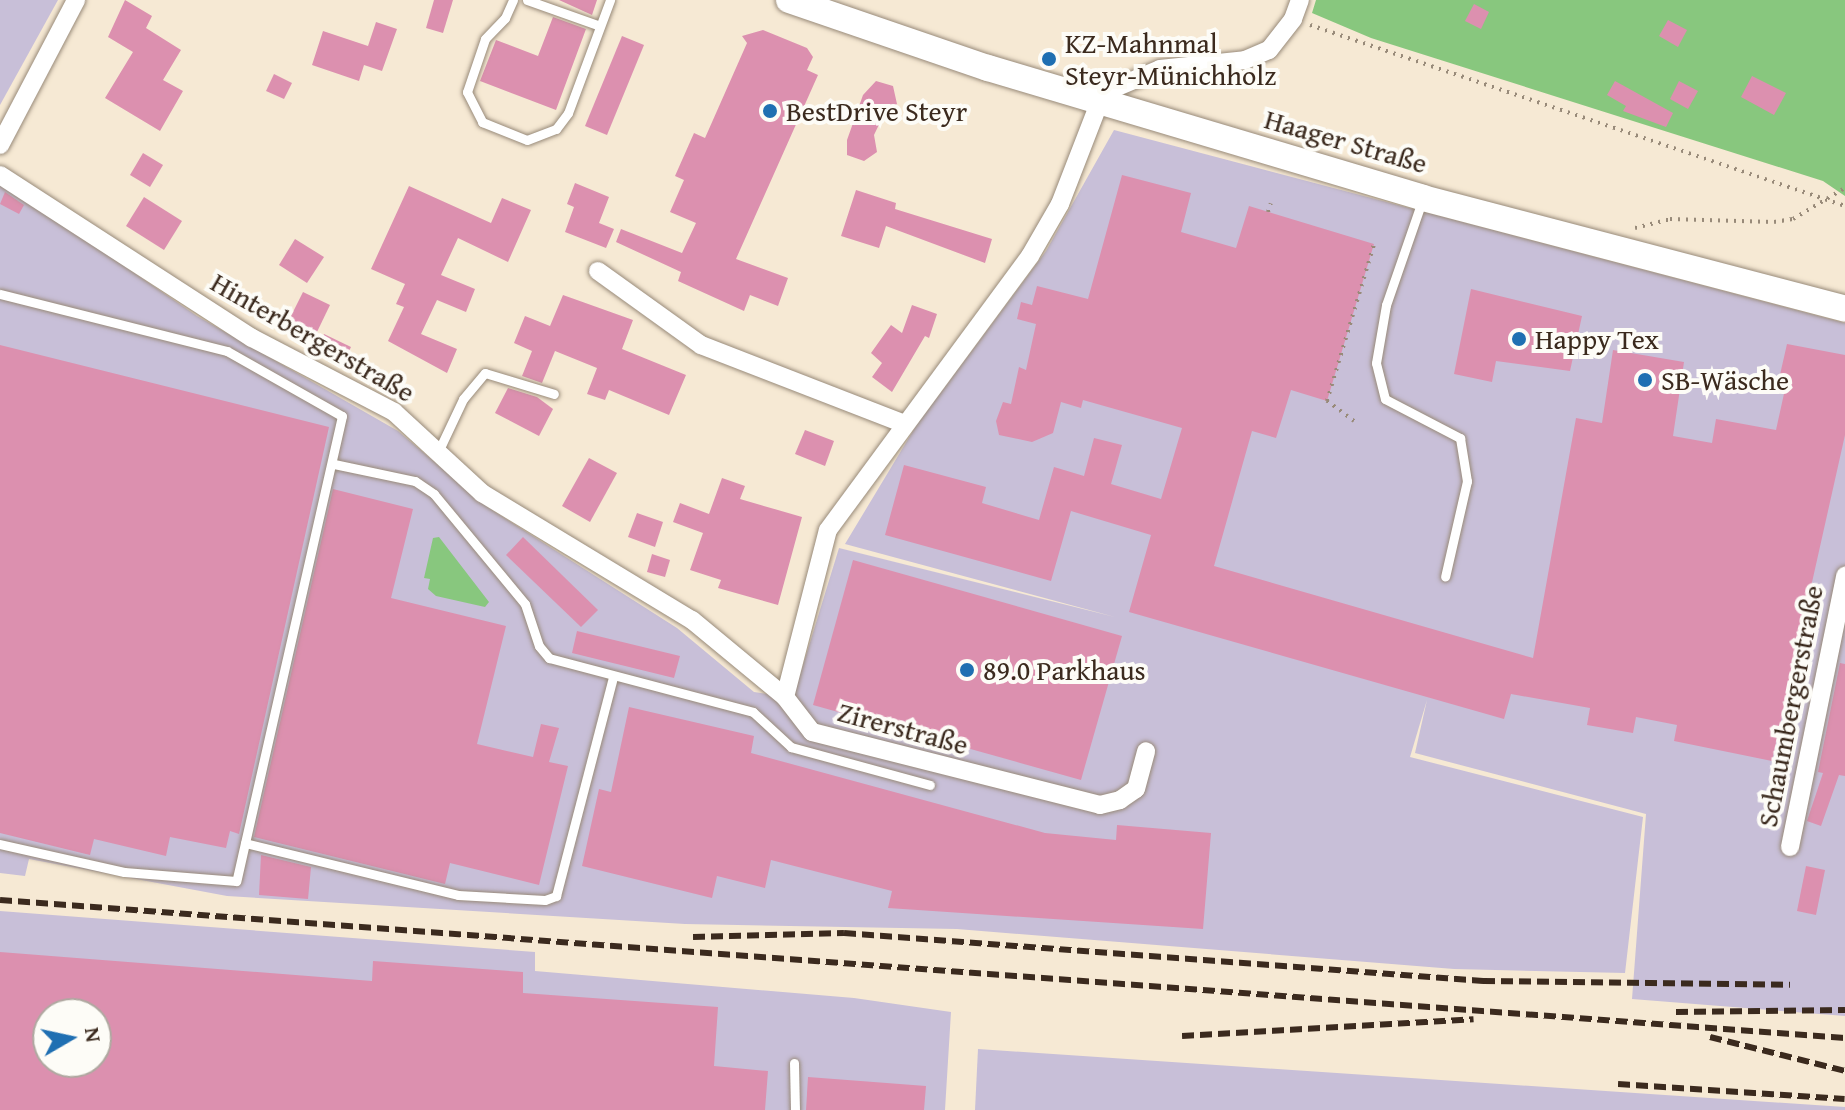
<!DOCTYPE html>
<html>
<head>
<meta charset="utf-8">
<style>
	body { margin:0 }
	#map { position:relative; width:1845px; height:1110px; overflow:hidden; background:#f6e9d4; font-family:"Gentium Book Plus",serif }
	div>[style] { position:absolute }
	[style*='--x'] { left:calc(var(--x)*1px); top:calc(var(--y)*1px); width:calc(var(--w)*1px); rotate:calc(var(--a)*1deg) }
	.industrial>* { inset:0; background:#c8bfd8 }
	.green>* { inset:0; background:#88c77e }
	.building>* { inset:0; background:#dc90af }
	.path>* { height:4px; margin-top:-2px; transform-origin:0; background:repeating-linear-gradient(90deg,#988a79 0 2px,transparent 0 8px) }
	.roads { filter:drop-shadow(0 0 2px #988a79) drop-shadow(0 0 2px #988a79) }
	.lane>* { height:9px; margin:-4.5px; padding:0 4.5px; transform-origin:4.5px; border-radius:4.5px; background:#fff }
	.street>* { height:18px; margin:-9px; padding:0 9px; transform-origin:9px; border-radius:9px; background:#fff }
	.secondary>* { height:26px; margin:-13px; padding:0 13px; transform-origin:13px; border-radius:13px; background:#fff }
	.rail>* { height:6px; margin-top:-3px; transform-origin:0; background:repeating-linear-gradient(90deg,#3b2a1e 0 12px,transparent 0 18px) }
	.dots>* { width:22px; height:22px; translate:-50% -50%; box-sizing:border-box; border:4px solid #fdfcf7; border-radius:50% }
	span { translate:-50% -50%; white-space:nowrap; text-align:center; line-height:1.15; -webkit-text-stroke:8px #fdfcf7; paint-order:stroke }
	.poi-label { font-size:28px; color:#3b2a1e }
	.left { translate:0 -50%; text-align:left }
	.street-label { font-size:28px; color:#3b2a1e }
	.north { position:absolute; left:32px; top:998px; width:80px; height:80px; box-sizing:border-box; background:#fdfcf7; border:2px solid #afa8a0; border-radius:50%; rotate:81deg; font-size:22px; font-weight:700; line-height:32px; text-align:center; color:#3b2a1e }
	.north::after { content:''; display:block; margin:auto; width:28px; height:36px; background:#1f6fb2; clip-path:polygon(50% 0,100% 100%,50% 72%,0 100%) }
</style>
</head>
<body>
<div id="map">
	<div class="industrial">
		<i style="clip-path:polygon(0 0,58px 0,0 105px)"></i>
		<i style="clip-path:polygon(1114px 130px,1845px 323px,1845px 1016px,1632px 999px,1646px 814px,1415px 753px,1427px 700px,1410px 757px,1643px 817px,1625px 973px,1454px 969px,957px 929px,685px 924px,227px 896px,29px 859px,25px 876px,0 873px,0 181px,197px 316px,398px 431px,489px 508px,677px 628px,754px 692px,780px 696px,796px 688px,839px 548px,1115px 617px,845px 544px,916px 426px,1046px 251px)"></i>
		<i style="clip-path:polygon(evenodd,0 911px,535px 952px,535px 971px,854px 998px,951px 1012px,945px 1110px,0 1110px,0 911px,48px 1014px,96px 1014px,96px 1062px,48px 1062px,48px 1014px)"></i>
		<i style="clip-path:polygon(978px 1049px,1845px 1107px,1845px 1110px,975px 1110px)"></i>
	</div>
	<div class="green">
		<i style="clip-path:polygon(1316px 0,1845px 0,1845px 196px,1823px 181px,1371px 38px,1312px 13px)"></i>
		<i style="clip-path:polygon(439px 537px,489px 602px,485px 607px,436px 596px,428px 589px,430px 579px,424px 578px,433px 538px)"></i>
	</div>
	<div class="building">
		<i style="clip-path:polygon(125px 0,152px 16px,146px 28px,181px 50px,163px 80px,183px 91px,160px 131px,105px 98px,133px 52px,108px 37px)"></i>
		<i style="clip-path:polygon(434px 0,453px 0,443px 33px,426px 28px)"></i>
		<i style="clip-path:polygon(559px 0,597px 0,592px 15px)"></i>
		<i style="clip-path:polygon(1474px 4px,1489px 12px,1481px 29px,1465px 21px)"></i>
		<i style="clip-path:polygon(553px 17px,586px 29px,556px 110px,480px 81px,496px 40px,538px 56px)"></i>
		<i style="clip-path:polygon(1668px 20px,1687px 30px,1678px 47px,1659px 36px)"></i>
		<i style="clip-path:polygon(376px 22px,397px 29px,382px 71px,364px 65px,359px 81px,312px 65px,323px 31px,368px 46px)"></i>
		<i style="clip-path:polygon(763px 30px,807px 48px,813px 57px,807px 70px,818px 75px,736px 259px,788px 278px,778px 306px,750px 295px,744px 311px,678px 281px,681px 272px,616px 242px,621px 229px,682px 253px,696px 223px,670px 212px,684px 180px,675px 176px,694px 133px,705px 138px,747px 43px,742px 36px)"></i>
		<i style="clip-path:polygon(622px 36px,644px 45px,607px 135px,585px 126px)"></i>
		<i style="clip-path:polygon(274px 74px,292px 83px,284px 99px,266px 91px)"></i>
		<i style="clip-path:polygon(1752px 76px,1786px 93px,1774px 115px,1741px 97px)"></i>
		<i style="clip-path:polygon(876px 81px,893px 86px,897px 104px,885px 112px,874px 135px,877px 152px,864px 161px,847px 155px,847px 140px,863px 95px)"></i>
		<i style="clip-path:polygon(1615px 81px,1673px 113px,1666px 127px,1623px 111px,1626px 106px,1607px 95px)"></i>
		<i style="clip-path:polygon(1679px 81px,1698px 91px,1688px 109px,1670px 99px)"></i>
		<i style="clip-path:polygon(143px 153px,163px 165px,150px 187px,130px 175px)"></i>
		<i style="clip-path:polygon(1122px 175px,1191px 193px,1181px 232px,1236px 248px,1249px 206px,1374px 244px,1327px 401px,1291px 390px,1276px 438px,1252px 431px,1214px 566px,1533px 658px,1576px 418px,1602px 423px,1613px 350px,1684px 362px,1673px 436px,1712px 443px,1716px 419px,1776px 430px,1787px 380px,1779px 379px,1787px 344px,1845px 355px,1845px 435px,1772px 761px,1674px 741px,1677px 725px,1636px 717px,1633px 733px,1587px 725px,1590px 708px,1511px 694px,1504px 719px,1129px 612px,1151px 535px,1071px 511px,1051px 581px,885px 535px,904px 465px,986px 487px,982px 503px,1039px 520px,1054px 467px,1084px 476px,1094px 438px,1122px 445px,1111px 484px,1161px 499px,1182px 428px,1083px 400px,1081px 408px,1061px 402px,1053px 433px,1032px 442px,999px 435px,996px 421px,1003px 402px,1011px 404px,1019px 367px,1026px 370px,1036px 324px,1017px 319px,1021px 302px,1032px 305px,1037px 286px,1088px 299px)"></i>
		<i style="clip-path:polygon(575px 183px,609px 197px,599px 223px,614px 229px,606px 248px,565px 232px,574px 207px,567px 204px)"></i>
		<i style="clip-path:polygon(409px 186px,491px 223px,502px 198px,531px 210px,508px 262px,458px 238px,441px 275px,475px 289px,466px 312px,437px 300px,421px 334px,457px 349px,447px 373px,388px 341px,404px 307px,396px 304px,405px 284px,371px 269px)"></i>
		<i style="clip-path:polygon(856px 190px,896px 203px,895px 209px,992px 239px,985px 263px,886px 226px,879px 248px,841px 236px)"></i>
		<i style="clip-path:polygon(5px 192px,24px 205px,19px 214px,0 204px)"></i>
		<i style="clip-path:polygon(144px 197px,182px 221px,164px 250px,126px 226px)"></i>
		<i style="clip-path:polygon(295px 239px,324px 257px,307px 283px,279px 265px)"></i>
		<i style="clip-path:polygon(1471px 289px,1582px 316px,1570px 371px,1496px 361px,1492px 382px,1454px 374px)"></i>
		<i style="clip-path:polygon(303px 292px,330px 305px,316px 334px,289px 320px)"></i>
		<i style="clip-path:polygon(563px 295px,633px 320px,622px 349px,686px 375px,669px 415px,609px 390px,605px 400px,587px 394px,597px 368px,555px 351px,542px 383px,522px 376px,532px 351px,514px 343px,525px 316px,550px 326px)"></i>
		<i style="clip-path:polygon(912px 305px,937px 314px,929px 338px,925px 336px,892px 392px,872px 377px,882px 363px,871px 353px,891px 325px,902px 333px)"></i>
		<i style="clip-path:polygon(324px 334px,351px 347px,343px 363px,317px 350px)"></i>
		<i style="clip-path:polygon(0 345px,329px 427px,239px 834px,230px 831px,226px 848px,170px 837px,166px 856px,94px 839px,90px 855px,0 833px)"></i>
		<i style="clip-path:polygon(508px 388px,537px 397px,553px 409px,539px 436px,495px 413px)"></i>
		<i style="clip-path:polygon(805px 430px,834px 441px,825px 466px,795px 454px)"></i>
		<i style="clip-path:polygon(589px 458px,617px 473px,590px 522px,562px 506px)"></i>
		<i style="clip-path:polygon(722px 478px,745px 486px,740px 499px,802px 517px,778px 605px,718px 588px,721px 580px,690px 570px,703px 533px,673px 522px,680px 503px,709px 514px)"></i>
		<i style="clip-path:polygon(333px 489px,413px 509px,391px 598px,506px 626px,477px 744px,533px 757px,541px 724px,559px 728px,549px 762px,568px 766px,539px 885px,450px 863px,445px 884px,254px 837px)"></i>
		<i style="clip-path:polygon(637px 513px,663px 522px,655px 547px,628px 537px)"></i>
		<i style="clip-path:polygon(523px 537px,598px 610px,581px 627px,506px 555px)"></i>
		<i style="clip-path:polygon(652px 554px,670px 560px,665px 577px,647px 572px)"></i>
		<i style="clip-path:polygon(853px 560px,1122px 636px,1081px 780px,813px 705px)"></i>
		<i style="clip-path:polygon(577px 631px,680px 656px,674px 678px,572px 653px)"></i>
		<i style="clip-path:polygon(1840px 663px,1845px 664px,1845px 776px,1839px 775px,1821px 826px,1807px 821px,1823px 773px,1818px 772px)"></i>
		<i style="clip-path:polygon(629px 707px,754px 736px,751px 753px,1045px 833px,1116px 840px,1117px 825px,1211px 833px,1203px 929px,888px 908px,892px 891px,771px 860px,765px 888px,717px 876px,712px 898px,582px 866px,599px 789px,611px 792px)"></i>
		<i style="clip-path:polygon(261px 855px,311px 867px,308px 899px,259px 895px)"></i>
		<i style="clip-path:polygon(1806px 866px,1825px 870px,1816px 915px,1797px 911px)"></i>
		<i style="clip-path:polygon(evenodd,0 952px,372px 981px,373px 961px,523px 972px,523px 993px,718px 1007px,714px 1066px,768px 1071px,765px 1110px,0 1110px,0 952px,48px 1014px,96px 1014px,96px 1062px,48px 1062px,48px 1014px)"></i>
		<i style="clip-path:polygon(808px 1077px,926px 1086px,924px 1110px,806px 1110px)"></i>
	</div>
	<div class="path">
		<i style="--x:1310;--y:25;--w:565;--a:18.69"></i>
		<i style="--x:1268;--y:212;--w:9;--a:-72"></i>
		<i style="--x:1635;--y:228;--w:36;--a:-14"></i>
		<i style="--x:1670;--y:219;--w:104;--a:1.7"></i>
		<i style="--x:1774;--y:222;--w:19;--a:-9"></i>
		<i style="--x:1793;--y:219;--w:61;--a:-30.8"></i>
		<i style="--x:1354;--y:421;--w:34;--a:-143"></i>
		<i style="--x:1327;--y:401;--w:164;--a:-73.3"></i>
	</div>
	<div class="roads">
		<div class="lane">
			<i style="--x:513;--y:0;--w:20;--a:114"></i>
			<i style="--x:505;--y:18;--w:29;--a:134"></i>
			<i style="--x:485;--y:39;--w:56;--a:108.8"></i>
			<i style="--x:467;--y:92;--w:34;--a:63"></i>
			<i style="--x:482;--y:122;--w:48;--a:21.8"></i>
			<i style="--x:527;--y:140;--w:31;--a:-21"></i>
			<i style="--x:556;--y:129;--w:20;--a:-53"></i>
			<i style="--x:568;--y:113;--w:121;--a:-69.6"></i>
			<i style="--x:527;--y:0;--w:77;--a:19.6"></i>
			<i style="--x:1422;--y:201;--w:110;--a:109.1"></i>
			<i style="--x:1386;--y:305;--w:59;--a:99.8"></i>
			<i style="--x:1376;--y:363;--w:37;--a:76"></i>
			<i style="--x:1385;--y:399;--w:85;--a:27.5"></i>
			<i style="--x:1460;--y:438;--w:44;--a:80.8"></i>
			<i style="--x:1467;--y:481;--w:98;--a:102.9"></i>
			<i style="--x:0;--y:294;--w:234;--a:14.1"></i>
			<i style="--x:227;--y:351;--w:132;--a:29.5"></i>
			<i style="--x:342;--y:416;--w:477;--a:102.8"></i>
			<i style="--x:236;--y:881;--w:112;--a:-175.4"></i>
			<i style="--x:124;--y:872;--w:127;--a:-167.3"></i>
			<i style="--x:438;--y:452;--w:59;--a:-64.7"></i>
			<i style="--x:463;--y:399;--w:34;--a:-50"></i>
			<i style="--x:485;--y:373;--w:72;--a:16.9"></i>
			<i style="--x:334;--y:464;--w:83;--a:11.9"></i>
			<i style="--x:415;--y:481;--w:23;--a:34"></i>
			<i style="--x:434;--y:494;--w:143;--a:50.4"></i>
			<i style="--x:525;--y:604;--w:44;--a:71.6"></i>
			<i style="--x:539;--y:646;--w:16;--a:50"></i>
			<i style="--x:549;--y:658;--w:211;--a:14.8"></i>
			<i style="--x:753;--y:712;--w:52;--a:42.6"></i>
			<i style="--x:791;--y:747;--w:144;--a:15.3"></i>
			<i style="--x:245;--y:843;--w:219;--a:13.7"></i>
			<i style="--x:458;--y:895;--w:87;--a:3.3"></i>
			<i style="--x:545;--y:900;--w:12;--a:-20"></i>
			<i style="--x:556;--y:896;--w:226;--a:-75.4"></i>
			<i style="--x:794;--y:1063;--w:47;--a:88.8"></i>
		</div>
		<div class="street">
			<i style="--x:0;--y:145;--w:164;--a:-62.3"></i>
			<i style="--x:0;--y:175;--w:300;--a:32.9"></i>
			<i style="--x:252;--y:338;--w:160;--a:27.5"></i>
			<i style="--x:394;--y:412;--w:120;--a:42.6"></i>
			<i style="--x:482;--y:493;--w:245;--a:31.2"></i>
			<i style="--x:692;--y:620;--w:121;--a:39.6"></i>
			<i style="--x:785;--y:697;--w:44;--a:52.4"></i>
			<i style="--x:812;--y:732;--w:297;--a:14.2"></i>
			<i style="--x:1100;--y:805;--w:21;--a:-14"></i>
			<i style="--x:1120;--y:800;--w:19;--a:-35"></i>
			<i style="--x:1136;--y:789;--w:39;--a:-75"></i>
			<i style="--x:598;--y:271;--w:127;--a:35.7"></i>
			<i style="--x:701;--y:345;--w:216;--a:21.2"></i>
			<i style="--x:785;--y:697;--w:172;--a:-75.6"></i>
			<i style="--x:828;--y:530;--w:340;--a:-53.6"></i>
			<i style="--x:1030;--y:256;--w:60;--a:-60"></i>
			<i style="--x:1060;--y:204;--w:119;--a:-68.8"></i>
			<i style="--x:1103;--y:93;--w:62;--a:-22.8"></i>
			<i style="--x:1160;--y:69;--w:85;--a:-6"></i>
			<i style="--x:1245;--y:60;--w:26;--a:-23"></i>
			<i style="--x:1269;--y:50;--w:39;--a:-52"></i>
			<i style="--x:1293;--y:19;--w:20;--a:-70"></i>
			<i style="--x:1790;--y:847;--w:277;--a:-78.5"></i>
		</div>
		<div class="secondary">
			<i style="--x:789;--y:0;--w:210;--a:18.9"></i>
			<i style="--x:988;--y:68;--w:454;--a:16.6"></i>
			<i style="--x:1423;--y:198;--w:436;--a:14.7"></i>
		</div>
	</div>
	<div class="rail">
		<i style="--x:0;--y:900;--w:1850;--a:4.28"></i>
		<i style="--x:693;--y:937;--w:151;--a:-1.5"></i>
		<i style="--x:844;--y:933;--w:641;--a:4.3"></i>
		<i style="--x:1483;--y:981;--w:307;--a:0.7"></i>
		<i style="--x:1676;--y:1012;--w:169;--a:-0.7"></i>
		<i style="--x:1182;--y:1036;--w:292;--a:-3.3"></i>
		<i style="--x:1710;--y:1037;--w:139;--a:14.1"></i>
		<i style="--x:1618;--y:1084;--w:227;--a:3.8"></i>
	</div>
	<div class="dots">
		<i style="left:1049px;top:59px;background:#1f6fb2"></i>
		<i style="left:770px;top:111px;background:#1f6fb2"></i>
		<i style="left:1519px;top:339px;background:#1f6fb2"></i>
		<i style="left:1645px;top:380px;background:#1f6fb2"></i>
		<i style="left:967px;top:670px;background:#1f6fb2"></i>
	</div>
	<div class="poi-label">
		<span class="left" style="left:1065px;top:59px">KZ-Mahnmal<br>Steyr-Münichholz</span>
		<span class="left" style="left:786px;top:111px">BestDrive Steyr</span>
		<span class="left" style="left:1535px;top:339px">Happy Tex</span>
		<span class="left" style="left:1661px;top:380px">SB-Wäsche</span>
		<span class="left" style="left:983px;top:670px">89.0 Parkhaus</span>
	</div>
	<div class="street-label">
		<span style="left:1346px;top:141px;rotate:16deg">Haager Straße</span>
		<span style="left:313px;top:337px;rotate:30deg">Hinterbergerstraße</span>
		<span style="left:1790px;top:706px;rotate:-79deg">Schaumbergerstraße</span>
		<span style="left:903px;top:728px;rotate:15deg">Zirerstraße</span>
	</div>
	<div class="north">N</div>
</div>
</body>
</html>
